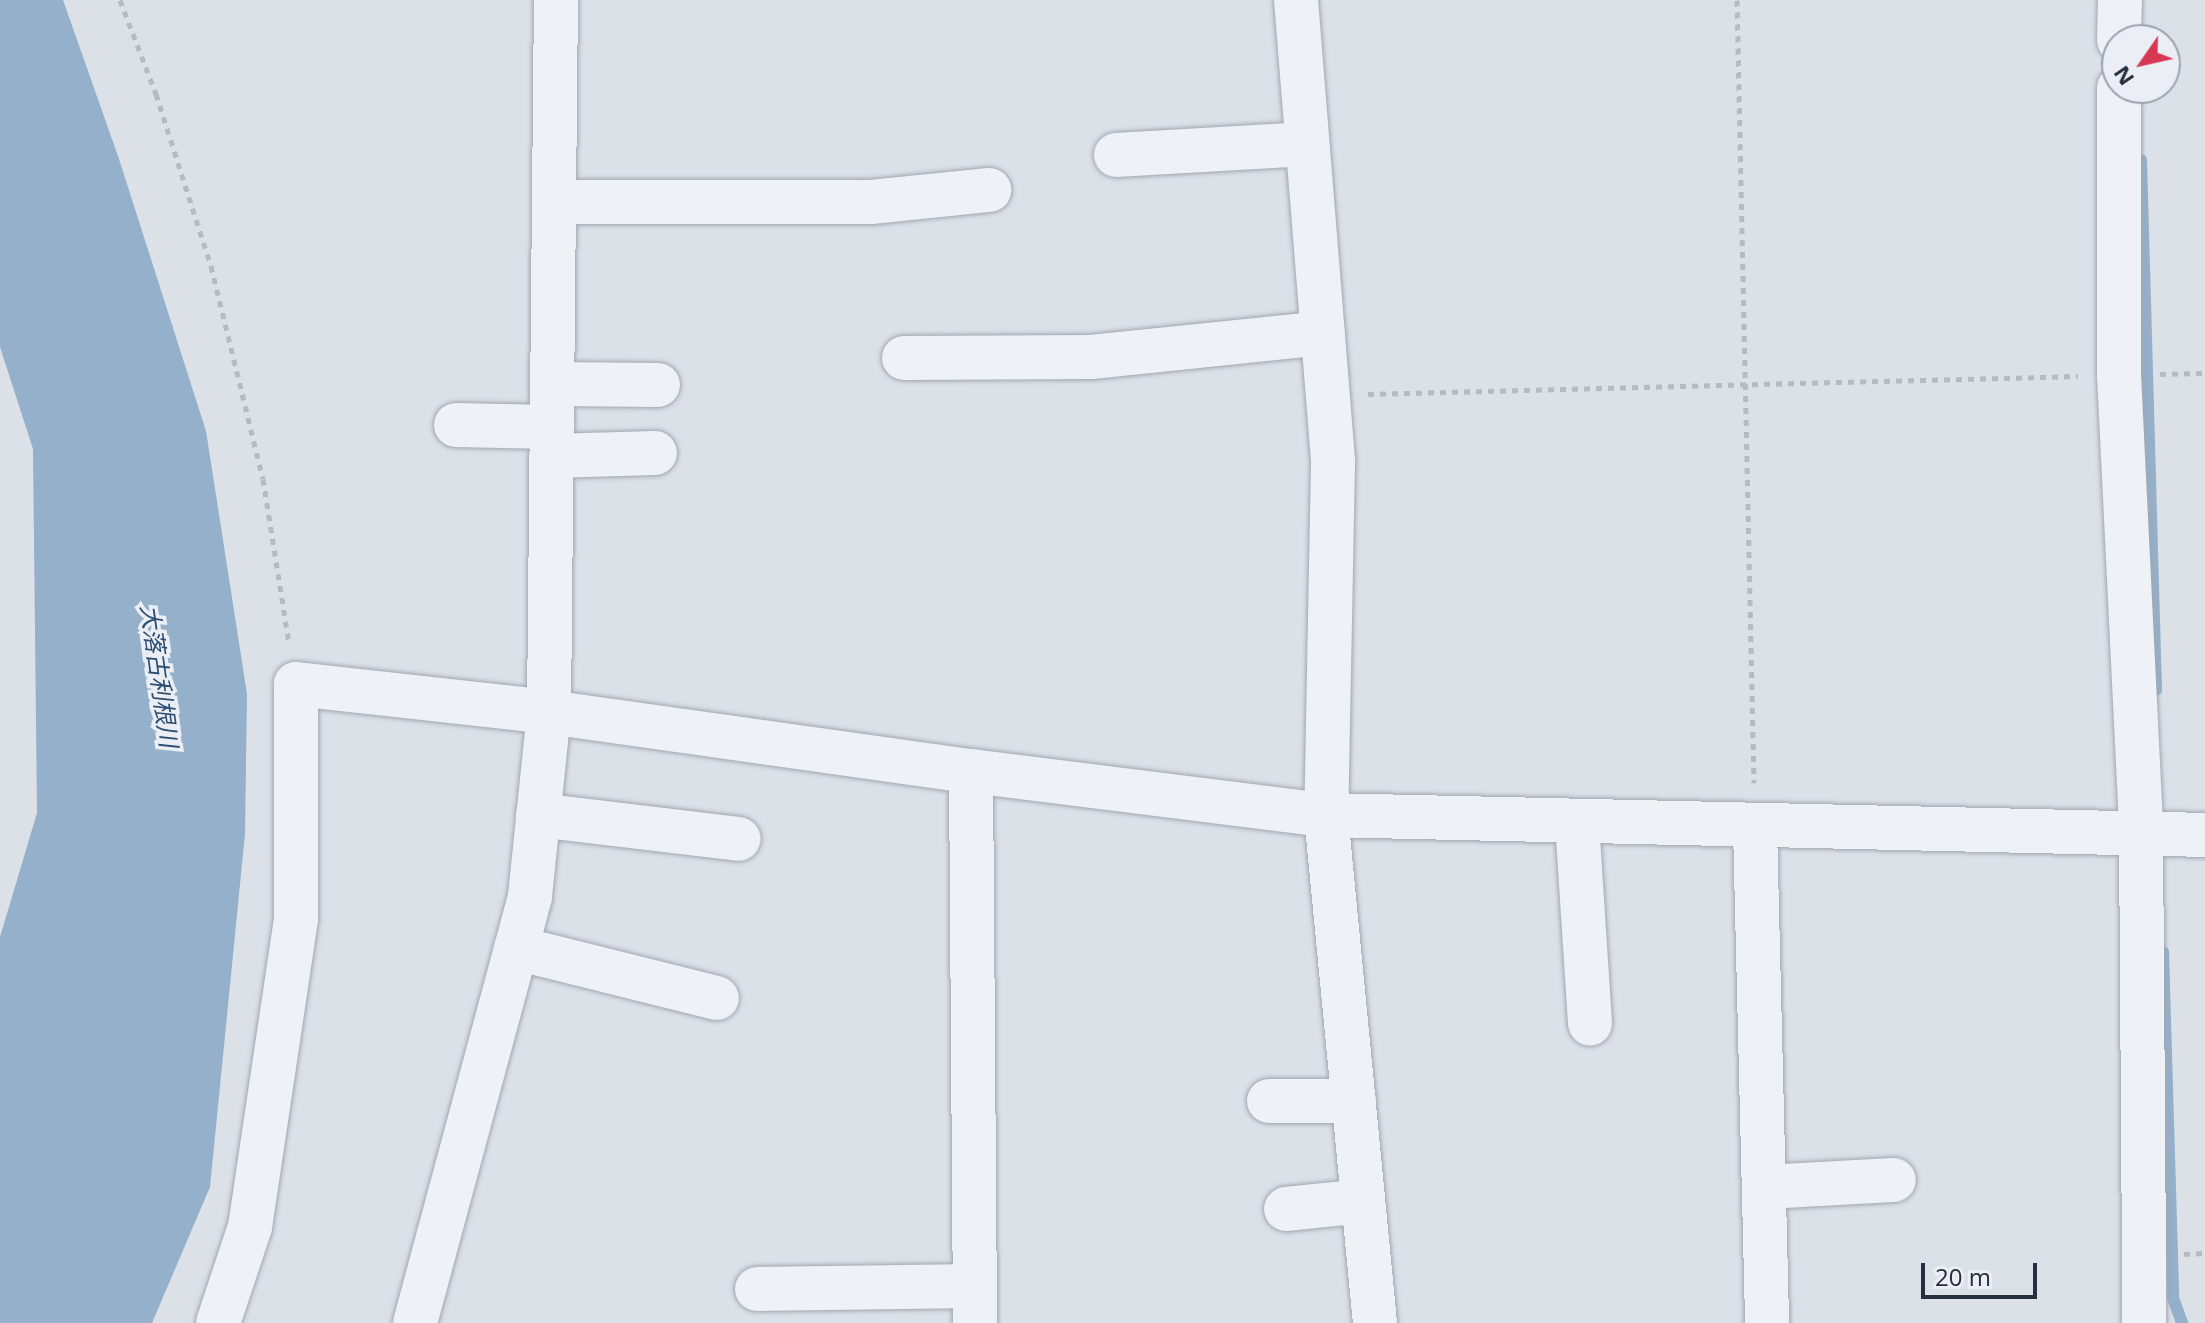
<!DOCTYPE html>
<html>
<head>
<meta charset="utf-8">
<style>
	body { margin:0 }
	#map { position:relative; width:2205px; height:1323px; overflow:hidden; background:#dce0e7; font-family:"Open Sans","Noto Sans JP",sans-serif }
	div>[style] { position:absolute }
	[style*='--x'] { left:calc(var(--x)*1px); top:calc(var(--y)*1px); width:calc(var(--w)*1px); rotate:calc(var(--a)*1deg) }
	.water>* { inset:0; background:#94b0ca }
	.stream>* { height:12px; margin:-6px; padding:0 6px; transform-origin:6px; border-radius:6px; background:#94b0ca }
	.path>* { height:5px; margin-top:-2.5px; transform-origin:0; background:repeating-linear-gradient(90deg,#b6bbc2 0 6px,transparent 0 12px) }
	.roads { filter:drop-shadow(0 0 2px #a1a7b1) drop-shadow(0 0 2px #a1a7b1) }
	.minor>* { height:44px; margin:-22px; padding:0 22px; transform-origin:22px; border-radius:22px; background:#eef1f5 }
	span { translate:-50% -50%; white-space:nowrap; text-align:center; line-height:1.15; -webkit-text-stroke:7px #ebeff5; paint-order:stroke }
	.water-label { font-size:24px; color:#2d4f74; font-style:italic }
	.north { position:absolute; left:2101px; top:24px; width:80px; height:80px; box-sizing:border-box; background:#ebeff5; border:2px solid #9ca2ac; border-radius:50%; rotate:236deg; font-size:22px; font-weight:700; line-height:32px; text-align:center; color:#252f3e }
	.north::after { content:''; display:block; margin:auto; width:28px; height:36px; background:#d63755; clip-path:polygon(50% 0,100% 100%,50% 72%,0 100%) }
	.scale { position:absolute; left:1921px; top:1263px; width:116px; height:36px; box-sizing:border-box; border:4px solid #252f3e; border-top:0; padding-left:10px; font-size:24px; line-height:28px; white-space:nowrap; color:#252f3e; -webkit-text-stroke:6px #ebeff5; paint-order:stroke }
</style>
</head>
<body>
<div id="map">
	<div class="water">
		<i style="clip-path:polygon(0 0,63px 0,119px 159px,206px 431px,247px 694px,245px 834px,210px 1187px,152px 1323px,0 1323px,0 937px,37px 813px,33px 449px,0 347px)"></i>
	</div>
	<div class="stream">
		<i style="--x:2141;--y:160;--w:530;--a:88.38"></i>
		<i style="--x:2163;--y:952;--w:346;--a:88.3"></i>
		<i style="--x:2173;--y:1298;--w:27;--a:70"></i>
	</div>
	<div class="path">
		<i style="--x:120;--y:0;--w:101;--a:69"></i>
		<i style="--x:156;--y:94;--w:181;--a:72.3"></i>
		<i style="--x:211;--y:266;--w:219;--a:76.3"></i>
		<i style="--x:263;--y:479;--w:167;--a:81"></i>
		<i style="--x:1737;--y:0;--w:783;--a:88.76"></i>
		<i style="--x:2160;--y:374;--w:45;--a:-1.3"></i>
		<i style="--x:1368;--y:394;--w:710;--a:-1.45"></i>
		<i style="--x:2184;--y:1254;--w:21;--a:-3"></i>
	</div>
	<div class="roads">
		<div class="minor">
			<i style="--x:1296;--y:0;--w:464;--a:85.4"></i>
			<i style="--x:1333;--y:463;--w:352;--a:91.1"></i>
			<i style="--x:1326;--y:815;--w:510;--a:84.49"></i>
			<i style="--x:2119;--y:40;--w:40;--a:-88.6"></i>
			<i style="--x:2119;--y:88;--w:287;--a:90"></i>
			<i style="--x:2119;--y:375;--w:459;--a:87.2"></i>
			<i style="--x:2141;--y:833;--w:490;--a:89.6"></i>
			<i style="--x:1116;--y:155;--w:191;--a:-3.3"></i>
			<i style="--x:554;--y:202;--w:317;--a:0"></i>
			<i style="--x:871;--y:202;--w:119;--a:-5.8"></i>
			<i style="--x:904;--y:358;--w:187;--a:-0.3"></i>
			<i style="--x:1091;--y:357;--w:233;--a:-5.9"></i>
			<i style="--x:552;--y:384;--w:106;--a:0.5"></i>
			<i style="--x:456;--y:425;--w:96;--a:1.2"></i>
			<i style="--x:551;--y:456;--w:104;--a:-1.7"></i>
			<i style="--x:971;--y:771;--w:552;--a:89.58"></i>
			<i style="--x:538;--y:815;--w:202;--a:6.8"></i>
			<i style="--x:1577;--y:822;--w:202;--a:86.3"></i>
			<i style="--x:1755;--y:828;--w:495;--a:88.6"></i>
			<i style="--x:516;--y:948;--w:207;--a:14"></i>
			<i style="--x:1269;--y:1101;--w:85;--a:0"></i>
			<i style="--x:1764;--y:1187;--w:130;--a:-3.1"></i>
			<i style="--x:1286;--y:1209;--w:77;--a:-5.9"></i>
			<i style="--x:757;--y:1289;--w:217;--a:-0.8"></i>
			<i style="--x:218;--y:1323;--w:101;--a:-71.6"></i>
			<i style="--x:250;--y:1227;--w:311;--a:-81.5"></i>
			<i style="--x:296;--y:919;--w:235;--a:-90"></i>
			<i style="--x:296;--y:684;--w:255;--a:6.3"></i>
			<i style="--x:549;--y:712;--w:426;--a:8"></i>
			<i style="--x:971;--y:771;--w:358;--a:7.1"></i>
			<i style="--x:1326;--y:815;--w:879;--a:1.3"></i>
			<i style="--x:415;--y:1323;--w:442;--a:-74.9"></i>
			<i style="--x:530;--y:896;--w:185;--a:-84.1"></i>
			<i style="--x:549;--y:712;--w:712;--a:-89.44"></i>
		</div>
	</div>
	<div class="water-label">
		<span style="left:160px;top:676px;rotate:82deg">大落古利根川</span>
	</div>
	<div class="north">N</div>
	<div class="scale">20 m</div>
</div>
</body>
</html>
